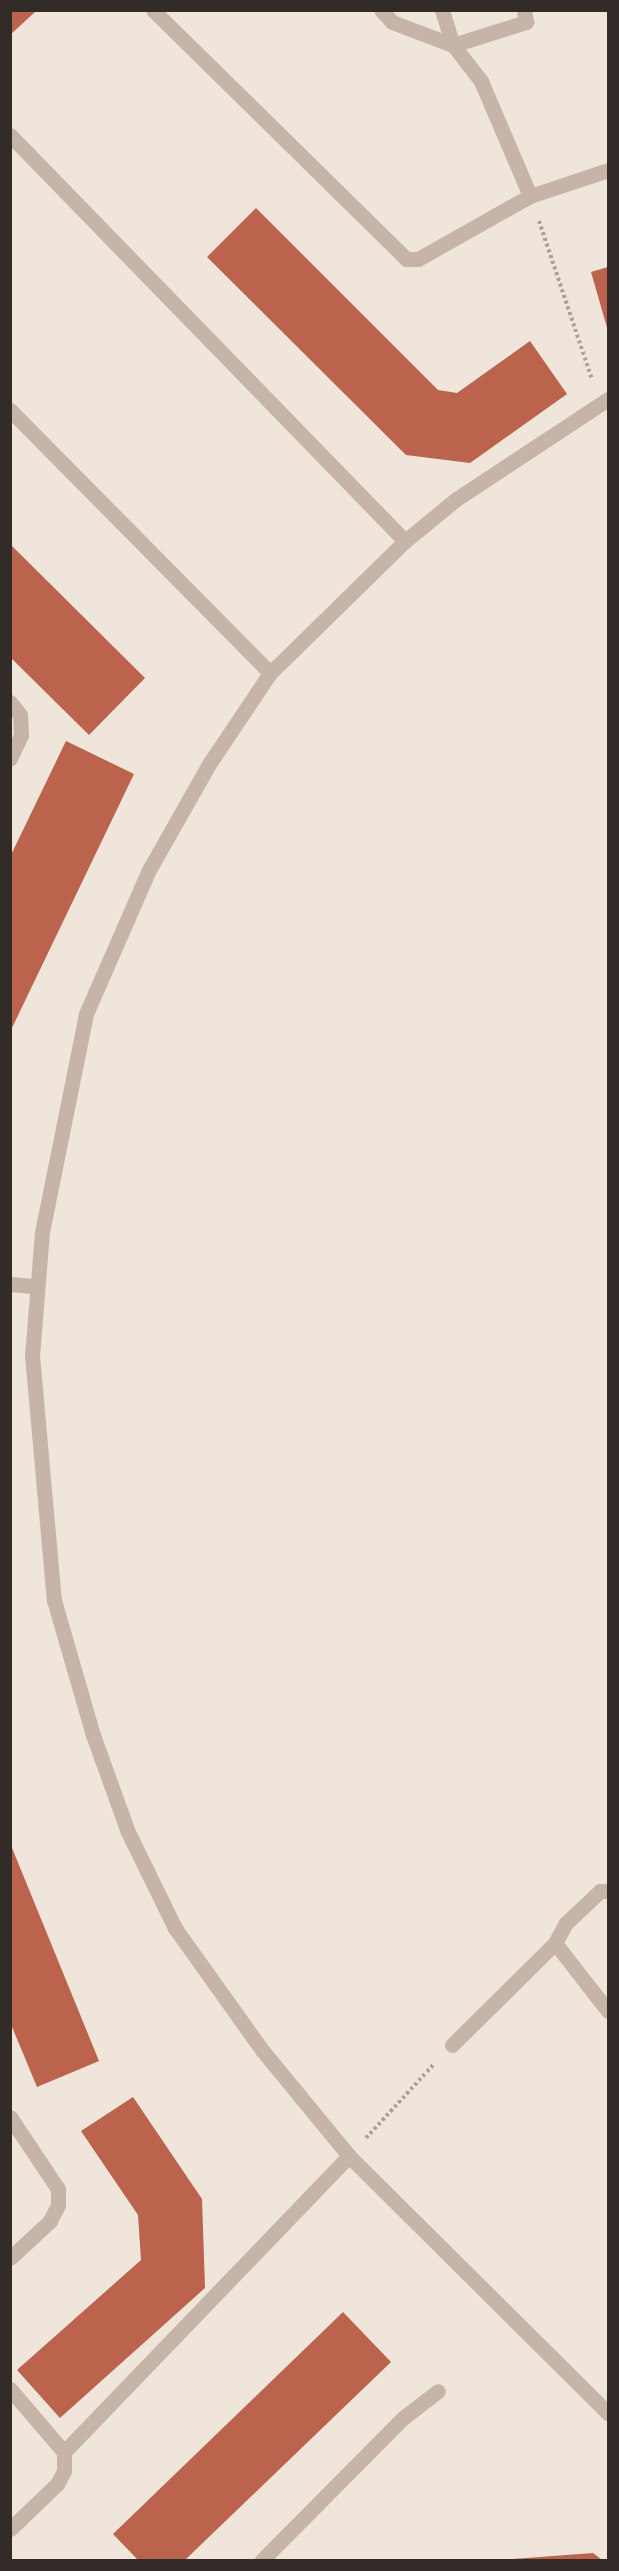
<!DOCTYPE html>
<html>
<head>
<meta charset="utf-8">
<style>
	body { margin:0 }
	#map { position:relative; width:619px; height:2571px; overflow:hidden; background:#efe5da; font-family:Arial,sans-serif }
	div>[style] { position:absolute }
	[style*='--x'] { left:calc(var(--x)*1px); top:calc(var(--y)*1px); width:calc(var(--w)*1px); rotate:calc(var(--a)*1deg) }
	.building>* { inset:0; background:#bb634c }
	.path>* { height:4px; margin-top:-2px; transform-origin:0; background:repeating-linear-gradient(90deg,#b29e92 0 3px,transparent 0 6px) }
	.lane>* { height:15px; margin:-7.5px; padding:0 7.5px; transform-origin:7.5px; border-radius:7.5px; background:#c6b4a8 }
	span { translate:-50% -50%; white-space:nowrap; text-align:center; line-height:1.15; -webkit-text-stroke:6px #f7efe6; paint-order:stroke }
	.frame { position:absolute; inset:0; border:12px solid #332b27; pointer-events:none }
</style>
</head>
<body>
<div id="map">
	<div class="building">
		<i style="clip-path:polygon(10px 10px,35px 12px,10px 35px)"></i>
		<i style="clip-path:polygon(256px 208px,438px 390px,457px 393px,530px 341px,567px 394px,470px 463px,406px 455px,207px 257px)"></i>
		<i style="clip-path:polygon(608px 267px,608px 331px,591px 272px)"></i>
		<i style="clip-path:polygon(10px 544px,145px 678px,89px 735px,10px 657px)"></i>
		<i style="clip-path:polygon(66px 741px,134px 774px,10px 1032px,10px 857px)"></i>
		<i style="clip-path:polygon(10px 1843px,99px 2061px,37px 2087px,10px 2022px)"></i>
		<i style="clip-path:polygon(133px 2097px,202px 2199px,205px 2288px,60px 2418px,17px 2370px,141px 2260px,138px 2215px,81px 2131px)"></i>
		<i style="clip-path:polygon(343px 2312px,391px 2362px,185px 2560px,138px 2560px,113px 2534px)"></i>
		<i style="clip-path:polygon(593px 2553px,602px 2560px,513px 2560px,513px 2559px)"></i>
	</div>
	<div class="path">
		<i style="--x:539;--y:221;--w:167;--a:71.5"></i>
		<i style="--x:366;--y:2138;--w:100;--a:-47.4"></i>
	</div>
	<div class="lane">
		<i style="--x:153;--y:10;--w:355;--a:44.5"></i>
		<i style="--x:406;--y:259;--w:12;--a:0"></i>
		<i style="--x:418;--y:259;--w:129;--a:-29.4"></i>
		<i style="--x:381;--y:10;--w:16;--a:47"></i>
		<i style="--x:392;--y:22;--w:65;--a:20.7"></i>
		<i style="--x:453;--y:45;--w:46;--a:52.1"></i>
		<i style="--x:481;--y:81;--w:125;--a:66.9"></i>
		<i style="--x:530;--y:196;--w:82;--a:-18.4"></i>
		<i style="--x:442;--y:10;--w:37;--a:73"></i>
		<i style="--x:453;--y:45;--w:77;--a:-17.5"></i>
		<i style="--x:526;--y:22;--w:12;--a:-99"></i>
		<i style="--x:10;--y:135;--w:566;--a:45.79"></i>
		<i style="--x:608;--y:399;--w:183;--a:146.6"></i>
		<i style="--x:455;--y:500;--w:65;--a:140.6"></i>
		<i style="--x:405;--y:541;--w:189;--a:135.6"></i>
		<i style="--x:270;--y:673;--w:110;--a:123.8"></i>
		<i style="--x:209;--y:764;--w:124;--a:119.5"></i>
		<i style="--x:148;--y:872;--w:155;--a:113.6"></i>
		<i style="--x:86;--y:1014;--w:222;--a:101.4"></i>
		<i style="--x:42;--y:1232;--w:123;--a:94.6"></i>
		<i style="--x:32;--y:1355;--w:246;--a:84.9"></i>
		<i style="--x:54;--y:1600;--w:141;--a:73.9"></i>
		<i style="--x:93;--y:1735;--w:103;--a:70.2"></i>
		<i style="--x:128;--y:1832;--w:107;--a:63.9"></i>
		<i style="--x:175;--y:1928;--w:150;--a:54.5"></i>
		<i style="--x:262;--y:2050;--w:137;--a:50.6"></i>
		<i style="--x:349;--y:2156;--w:365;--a:44.8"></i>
		<i style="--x:10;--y:410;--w:370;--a:45.3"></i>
		<i style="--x:10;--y:702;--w:16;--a:52"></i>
		<i style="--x:20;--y:715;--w:20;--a:87"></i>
		<i style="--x:21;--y:735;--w:26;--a:115"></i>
		<i style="--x:10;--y:1284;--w:25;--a:5"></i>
		<i style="--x:608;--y:1891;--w:8;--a:180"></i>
		<i style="--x:600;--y:1891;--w:47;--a:136.7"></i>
		<i style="--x:566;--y:1923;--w:23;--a:119"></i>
		<i style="--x:555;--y:1943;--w:86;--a:52.1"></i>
		<i style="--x:452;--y:2045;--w:145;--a:-44.7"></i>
		<i style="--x:10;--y:2117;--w:87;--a:56.3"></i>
		<i style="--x:58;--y:2189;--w:16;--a:90"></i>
		<i style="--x:58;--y:2205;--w:18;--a:117"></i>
		<i style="--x:50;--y:2221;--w:54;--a:137.2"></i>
		<i style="--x:10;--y:2389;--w:83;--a:49.4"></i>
		<i style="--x:64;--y:2452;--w:19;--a:90"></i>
		<i style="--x:64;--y:2471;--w:15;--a:118"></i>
		<i style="--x:57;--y:2484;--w:65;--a:136.2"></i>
		<i style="--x:64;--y:2452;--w:411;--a:-46.1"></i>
		<i style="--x:262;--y:2560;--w:200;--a:-45.2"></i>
		<i style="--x:403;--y:2418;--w:44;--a:-37.6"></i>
	</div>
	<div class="frame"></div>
</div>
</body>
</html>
